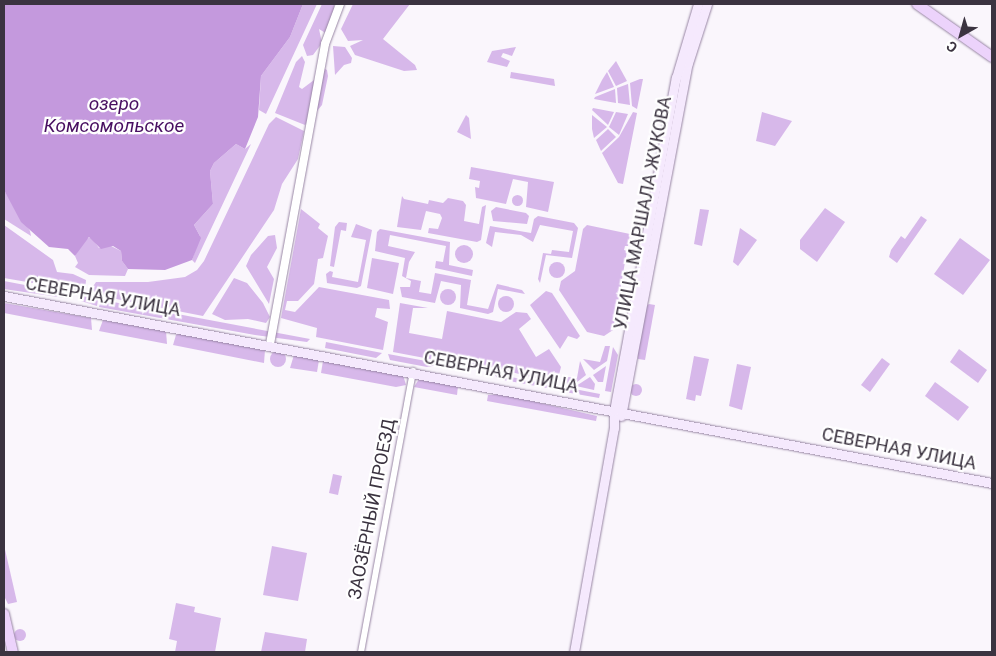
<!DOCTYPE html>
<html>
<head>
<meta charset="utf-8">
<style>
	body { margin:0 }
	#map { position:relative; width:996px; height:656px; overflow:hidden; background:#faf6fc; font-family:Roboto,sans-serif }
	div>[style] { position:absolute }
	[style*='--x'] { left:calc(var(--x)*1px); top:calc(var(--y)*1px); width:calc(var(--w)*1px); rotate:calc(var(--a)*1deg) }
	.green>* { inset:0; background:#d7b8ea }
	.round { border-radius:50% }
	.water>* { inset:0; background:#c499dd }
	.roads { filter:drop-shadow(0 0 1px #9886a4) drop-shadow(0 0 1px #9886a4) }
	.minor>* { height:6px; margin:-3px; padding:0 3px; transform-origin:3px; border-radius:3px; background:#fff }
	.tertiary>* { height:8px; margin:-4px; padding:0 4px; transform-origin:4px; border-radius:4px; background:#fff }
	.secondary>* { height:9px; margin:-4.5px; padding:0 4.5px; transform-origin:4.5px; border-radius:4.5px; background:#f5e9fd }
	.primary>* { height:10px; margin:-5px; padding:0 5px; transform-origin:5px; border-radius:5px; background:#ecd3fb }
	span { translate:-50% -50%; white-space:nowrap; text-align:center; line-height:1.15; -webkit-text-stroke:4.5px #fff; paint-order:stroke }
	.street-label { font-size:18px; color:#3b3340 }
	.water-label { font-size:19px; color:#480f61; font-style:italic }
	.frame { position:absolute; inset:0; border:5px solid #3b3340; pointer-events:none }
	.north { position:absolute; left:936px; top:10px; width:50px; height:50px; -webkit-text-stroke:4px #fff; paint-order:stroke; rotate:218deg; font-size:14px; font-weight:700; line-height:20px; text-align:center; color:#3b3340 }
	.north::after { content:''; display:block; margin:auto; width:18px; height:22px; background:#3b3340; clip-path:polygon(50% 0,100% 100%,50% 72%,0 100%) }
</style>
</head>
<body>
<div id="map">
	<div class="green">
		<i style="clip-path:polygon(303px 4px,317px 4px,266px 114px,259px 110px,261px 76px,290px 37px)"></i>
		<i style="clip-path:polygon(322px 4px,334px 4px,334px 16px,327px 34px,319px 29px,322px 43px,313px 55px,307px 56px,303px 45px)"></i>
		<i style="clip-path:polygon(353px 4px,410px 4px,383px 39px,415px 65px,417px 70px,404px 71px,355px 55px,350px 46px,363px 40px,348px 41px,341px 29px)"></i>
		<i style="clip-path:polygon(333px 46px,345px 47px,352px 58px,351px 63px,344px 65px,335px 75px)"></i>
		<i style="clip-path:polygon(516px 47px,512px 56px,503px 53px,501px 57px,510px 61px,507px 67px,487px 62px,492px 51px)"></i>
		<i style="clip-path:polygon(302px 56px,305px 62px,299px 87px,302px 89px,318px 77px,322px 67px,327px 70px,328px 76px,322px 105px,305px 125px,275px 113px,296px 62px)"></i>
		<i style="clip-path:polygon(616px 61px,627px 81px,616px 86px,608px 71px)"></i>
		<i style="clip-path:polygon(511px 72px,554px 79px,555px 86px,510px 78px)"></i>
		<i style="clip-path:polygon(607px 72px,614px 87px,595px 94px,602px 80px)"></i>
		<i style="clip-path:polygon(640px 79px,643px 79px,637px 109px,632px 106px,630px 83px)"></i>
		<i style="clip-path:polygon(628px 84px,630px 105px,618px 103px,617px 88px)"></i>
		<i style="clip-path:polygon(615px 89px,616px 103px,594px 99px,595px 97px)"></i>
		<i style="clip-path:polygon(593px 108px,614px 112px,608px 125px,592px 110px)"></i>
		<i style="clip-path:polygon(616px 112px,628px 114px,619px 135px,609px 127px)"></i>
		<i style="clip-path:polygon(633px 112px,637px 113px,623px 184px,618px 183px,602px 153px,619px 137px)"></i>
		<i style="clip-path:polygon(762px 112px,792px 121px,775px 146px,756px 141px)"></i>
		<i style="clip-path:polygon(466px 115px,469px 118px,471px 139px,457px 132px)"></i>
		<i style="clip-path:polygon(592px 115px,607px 127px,594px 138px,592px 129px)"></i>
		<i style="clip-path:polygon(276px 117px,304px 131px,298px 159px,282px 184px,274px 210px,203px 316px,96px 295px,92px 288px,96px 282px,148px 282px,185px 277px,197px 270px,204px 261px,269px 124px)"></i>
		<i style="clip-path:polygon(608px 129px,616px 137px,601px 151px,596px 140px)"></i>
		<i style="clip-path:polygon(236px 144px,245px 149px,251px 144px,195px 263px,192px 260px,200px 236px,194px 225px,213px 204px,210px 171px,214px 163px)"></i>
		<i style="clip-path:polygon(471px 167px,554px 182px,548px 212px,526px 207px,528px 182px,513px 179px,506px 204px,476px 198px,475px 187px,479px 188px,480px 181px,469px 179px)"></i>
		<i style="clip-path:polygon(4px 190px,30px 231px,31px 236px,4px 219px)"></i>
		<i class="round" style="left:511.5px;top:194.5px;width:11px;height:11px"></i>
		<i style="clip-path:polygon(402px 196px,404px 199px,428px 204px,429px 200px,443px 203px,448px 198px,463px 201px,466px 205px,464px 221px,479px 224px,482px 207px,486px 205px,481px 240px,477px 242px,428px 233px,429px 228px,438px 229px,442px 218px,440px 214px,426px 211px,421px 230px,397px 227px)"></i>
		<i style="clip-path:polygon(496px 207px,526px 213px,529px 216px,527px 224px,493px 221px,491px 211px)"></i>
		<i style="clip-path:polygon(825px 208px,845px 222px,817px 262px,800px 249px,800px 240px)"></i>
		<i style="clip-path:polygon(301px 209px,320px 224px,318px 228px,328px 236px,323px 258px,318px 259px,314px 284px,298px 301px,287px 301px,285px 310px,295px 312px,319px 287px,389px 300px,390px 309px,377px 308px,375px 317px,388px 322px,383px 350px,316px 337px,317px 328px,281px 318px)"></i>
		<i style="clip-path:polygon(700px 209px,709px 210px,702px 246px,694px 244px)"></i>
		<i style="clip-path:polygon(538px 216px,574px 223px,578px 228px,572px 258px,546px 255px,540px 283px,538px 279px,543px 253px,551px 254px,552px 250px,569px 252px,573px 231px,540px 225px,533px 242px,521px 235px,495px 232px,492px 247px,486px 243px,490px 226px,531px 233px,534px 219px)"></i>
		<i style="clip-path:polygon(921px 216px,927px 220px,897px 263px,889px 257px,891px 250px,901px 236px,905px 239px)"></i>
		<i style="clip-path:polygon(339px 222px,347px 223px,346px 231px,341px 230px,334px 267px,330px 266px,335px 227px)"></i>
		<i style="clip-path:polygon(356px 224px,372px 230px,361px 286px,357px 288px,327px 283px,326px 274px,330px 271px,333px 272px,332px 277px,358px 282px,366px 240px,351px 237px)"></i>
		<i style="clip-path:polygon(4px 225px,53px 260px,57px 272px,73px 274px,86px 280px,85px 292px,4px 278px)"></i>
		<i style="clip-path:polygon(587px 225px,630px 234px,628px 246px,625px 246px,624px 250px,627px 251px,613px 330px,604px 336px,587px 332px,559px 290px,561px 281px,575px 271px,583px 229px)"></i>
		<i style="clip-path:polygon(740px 228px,757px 240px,738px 266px,733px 262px)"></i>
		<i style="clip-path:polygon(380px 229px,450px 242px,449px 265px,473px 270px,472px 276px,435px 268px,436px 261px,443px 262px,446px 246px,390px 235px,388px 246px,415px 252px,409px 262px,406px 278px,421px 281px,419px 292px,431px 294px,435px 273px,471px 280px,467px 305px,488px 309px,497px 284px,522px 290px,525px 294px,498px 289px,493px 312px,488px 314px,460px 308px,461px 285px,441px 281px,435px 303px,402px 297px,400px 287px,410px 287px,411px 281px,402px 276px,405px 258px,375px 251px,377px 232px)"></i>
		<i style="clip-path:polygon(275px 235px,277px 248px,267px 267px,274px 279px,269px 304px,246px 266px,251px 255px,268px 236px)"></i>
		<i style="clip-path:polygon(91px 237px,99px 248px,109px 245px,121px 251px,122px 261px,128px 269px,125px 276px,89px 275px,75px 267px,78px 263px,75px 256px,84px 240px)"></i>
		<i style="clip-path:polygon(960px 238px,990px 260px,963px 295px,934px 274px)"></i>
		<i class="round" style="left:455px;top:245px;width:18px;height:18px"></i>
		<i style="clip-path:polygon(372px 258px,399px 263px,393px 294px,367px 288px)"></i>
		<i class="round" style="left:549px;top:262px;width:16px;height:16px"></i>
		<i style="clip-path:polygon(234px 278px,247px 283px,263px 303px,270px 317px,266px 323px,248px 319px,225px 320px,212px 314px)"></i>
		<i style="clip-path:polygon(4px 281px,72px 294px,71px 299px,4px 289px)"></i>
		<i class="round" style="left:440px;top:289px;width:16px;height:16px"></i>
		<i style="clip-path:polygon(546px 291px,552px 293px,580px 336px,577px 339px,568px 336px,560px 349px,530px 305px)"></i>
		<i class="round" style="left:498px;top:296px;width:16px;height:16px"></i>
		<i style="clip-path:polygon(82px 296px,98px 299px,97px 306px,81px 301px)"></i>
		<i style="clip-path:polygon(101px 300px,108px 304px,108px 301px,310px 339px,307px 342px,255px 335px,99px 307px)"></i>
		<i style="clip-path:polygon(4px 303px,91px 318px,92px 330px,4px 313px)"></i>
		<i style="clip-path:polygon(400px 303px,428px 308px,413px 308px,409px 333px,442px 339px,447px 311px,501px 322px,516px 312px,527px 313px,531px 319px,519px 329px,536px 357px,549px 349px,561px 367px,559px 375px,552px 382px,490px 367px,488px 370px,393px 352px)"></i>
		<i style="clip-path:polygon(649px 304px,655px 305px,645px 360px,638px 359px,638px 347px,645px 307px)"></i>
		<i style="clip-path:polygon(103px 320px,166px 331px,167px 344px,99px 331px)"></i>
		<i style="clip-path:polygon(180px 333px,265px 350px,264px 363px,173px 345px,176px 335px)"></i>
		<i style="clip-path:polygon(326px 342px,382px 353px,376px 358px,325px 348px)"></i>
		<i style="clip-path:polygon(605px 346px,610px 346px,607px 361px,594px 370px,583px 359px,600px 362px)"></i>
		<i style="clip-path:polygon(613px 347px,618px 355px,611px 392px,605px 391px)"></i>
		<i style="clip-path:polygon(959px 349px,987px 370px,978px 383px,950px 362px)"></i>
		<i class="round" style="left:270px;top:351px;width:16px;height:16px"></i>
		<i style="clip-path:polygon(388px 354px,437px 363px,438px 365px,427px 367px,390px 360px)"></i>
		<i style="clip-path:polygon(294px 355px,319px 360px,317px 372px,290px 368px)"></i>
		<i style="clip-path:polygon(694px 356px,709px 359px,701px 396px,696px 395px,695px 401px,686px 399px)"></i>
		<i style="clip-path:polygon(882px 358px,890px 364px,870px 392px,861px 385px)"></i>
		<i style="clip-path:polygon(323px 361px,403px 375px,406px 385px,396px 387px,321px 373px)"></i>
		<i style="clip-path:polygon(580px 361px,586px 375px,572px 386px,565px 384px,568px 377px,577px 378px)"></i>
		<i style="clip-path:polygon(737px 364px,751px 367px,742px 410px,729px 406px)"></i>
		<i style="clip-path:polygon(606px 366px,603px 382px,598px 382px,593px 375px)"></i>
		<i style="clip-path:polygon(494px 374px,560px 386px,557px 390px,498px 379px)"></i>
		<i style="clip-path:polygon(590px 377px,595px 384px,594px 390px,576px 386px)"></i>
		<i style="clip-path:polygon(419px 379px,458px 386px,457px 395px,414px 387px)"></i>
		<i style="clip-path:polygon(935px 382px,969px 407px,958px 421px,925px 396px)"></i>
		<i class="round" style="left:630px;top:384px;width:12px;height:12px"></i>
		<i style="clip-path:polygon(564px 387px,600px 394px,599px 398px,565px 392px)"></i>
		<i style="clip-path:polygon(501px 394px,597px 416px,596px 421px,487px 401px,488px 395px)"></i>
		<i style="clip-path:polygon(333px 474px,342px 476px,338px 495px,329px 493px)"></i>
		<i style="clip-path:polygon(4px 545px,17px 602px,8px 604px,4px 596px)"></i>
		<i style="clip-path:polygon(272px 546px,307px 553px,298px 601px,263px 595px)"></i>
		<i style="clip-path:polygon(176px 603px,195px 607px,194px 612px,221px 618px,215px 652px,175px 652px,177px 641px,169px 639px)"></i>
		<i class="round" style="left:14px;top:629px;width:12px;height:12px"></i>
		<i style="clip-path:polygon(265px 632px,307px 639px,305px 652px,261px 652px)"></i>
	</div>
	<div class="water">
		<i style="clip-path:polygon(4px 4px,303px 4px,290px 37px,261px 76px,258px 117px,245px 149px,236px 144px,214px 163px,210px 171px,213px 204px,194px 225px,201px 238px,192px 260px,165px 270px,128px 269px,122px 261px,121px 251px,113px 246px,101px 249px,89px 237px,75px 256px,68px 249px,49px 247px,21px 222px,4px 190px)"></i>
	</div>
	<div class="roads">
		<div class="minor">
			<i style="--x:361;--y:652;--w:286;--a:-79.5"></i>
		</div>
		<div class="tertiary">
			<i style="--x:270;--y:344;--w:305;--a:-79.6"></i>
			<i style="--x:325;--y:44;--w:43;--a:-69.4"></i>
		</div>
		<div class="secondary">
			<i style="--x:4;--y:296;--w:1006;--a:10.72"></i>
			<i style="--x:621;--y:416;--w:359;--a:-79.3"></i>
			<i style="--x:688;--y:63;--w:62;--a:-72.1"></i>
			<i style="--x:574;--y:652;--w:228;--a:-79.9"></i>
			<i style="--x:614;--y:428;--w:17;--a:-90"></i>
			<i style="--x:614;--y:411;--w:339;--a:-79.5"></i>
			<i style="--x:676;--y:78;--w:77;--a:-73.4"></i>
		</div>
		<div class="primary">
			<i style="--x:917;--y:4;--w:92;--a:35.2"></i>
			<i style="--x:4;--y:614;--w:39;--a:77"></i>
		</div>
	</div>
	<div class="street-label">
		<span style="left:643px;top:213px;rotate:-79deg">УЛИЦА МАРШАЛА ЖУКОВА</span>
		<span style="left:103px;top:297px;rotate:10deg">СЕВЕРНАЯ УЛИЦА</span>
		<span style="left:501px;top:372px;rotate:11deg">СЕВЕРНАЯ УЛИЦА</span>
		<span style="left:899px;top:449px;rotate:11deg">СЕВЕРНАЯ УЛИЦА</span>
		<span style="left:372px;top:509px;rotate:-79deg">ЗАОЗЁРНЫЙ ПРОЕЗД</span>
	</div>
	<div class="water-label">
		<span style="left:114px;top:115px">озеро<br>Комсомольское</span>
	</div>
	<div class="frame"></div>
	<div class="north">С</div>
</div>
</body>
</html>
